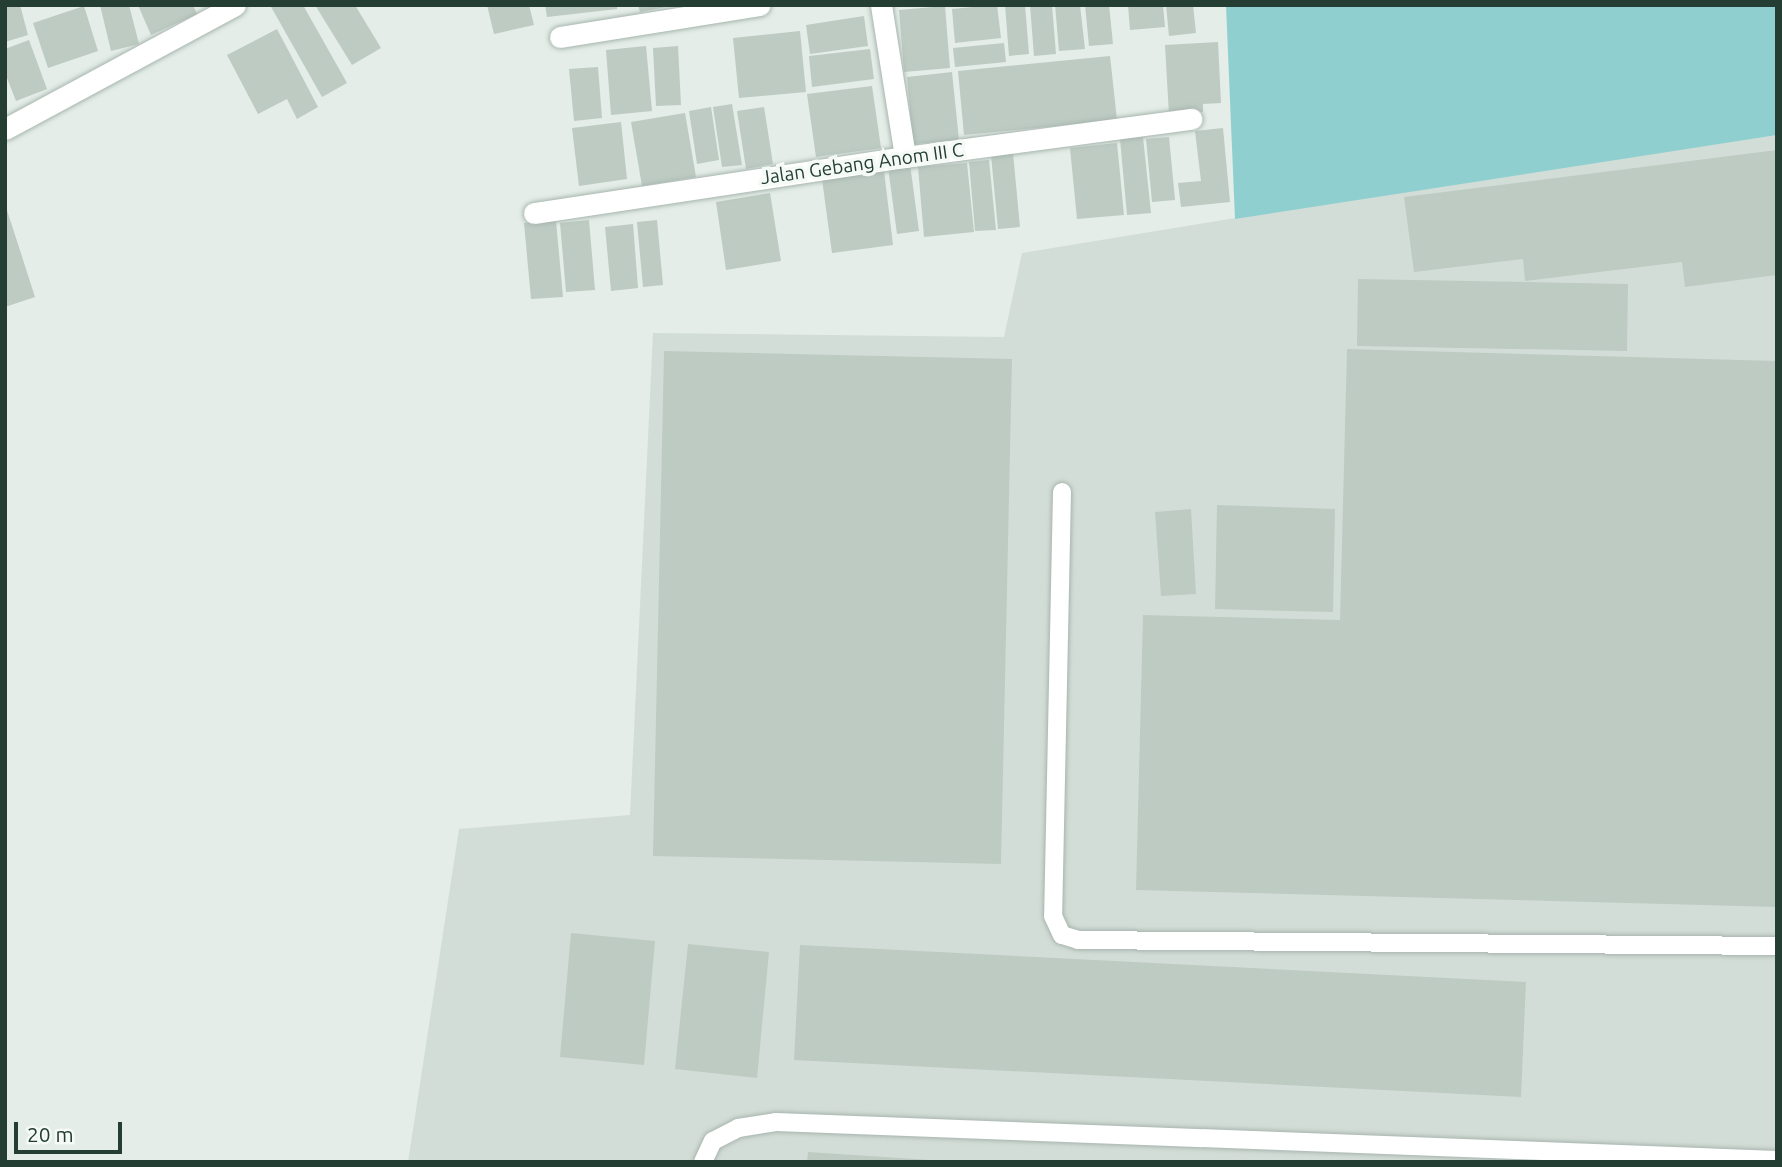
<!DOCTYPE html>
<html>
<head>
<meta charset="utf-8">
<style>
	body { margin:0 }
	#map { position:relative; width:1782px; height:1167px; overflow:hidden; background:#e4ede8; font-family:Ubuntu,sans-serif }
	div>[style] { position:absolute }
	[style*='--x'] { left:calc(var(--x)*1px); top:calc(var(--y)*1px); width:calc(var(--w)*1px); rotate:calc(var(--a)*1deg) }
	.built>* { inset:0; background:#d3ddd7 }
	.water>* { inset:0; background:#8fcfd0 }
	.building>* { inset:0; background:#bdcbc3 }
	.roads { filter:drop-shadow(0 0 2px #a7b5ae) drop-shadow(0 0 2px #a7b5ae) }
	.lane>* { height:18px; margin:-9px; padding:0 9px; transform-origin:9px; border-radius:9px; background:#fff }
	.street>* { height:21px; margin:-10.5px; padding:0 10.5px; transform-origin:10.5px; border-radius:10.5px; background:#fff }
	span { translate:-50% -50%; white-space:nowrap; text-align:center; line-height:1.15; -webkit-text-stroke:7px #f5faf7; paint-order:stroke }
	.street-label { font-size:19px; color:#243e34 }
	.frame { position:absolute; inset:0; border:7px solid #243e34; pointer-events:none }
	.scale { position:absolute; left:14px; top:1122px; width:108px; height:32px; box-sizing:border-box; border:4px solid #243e34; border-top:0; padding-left:9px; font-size:21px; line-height:24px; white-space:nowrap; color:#243e34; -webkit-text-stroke:5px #f5faf7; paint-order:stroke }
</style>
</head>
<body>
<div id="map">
	<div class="built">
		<i style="clip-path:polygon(1777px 135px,1777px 1162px,408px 1162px,459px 829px,630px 815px,653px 333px,1004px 337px,1022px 253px,1357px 198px)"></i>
	</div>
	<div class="water">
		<i style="clip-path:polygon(1226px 5px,1777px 5px,1777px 135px,1235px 219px)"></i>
	</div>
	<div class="building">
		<i style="clip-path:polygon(5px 5px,20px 5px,28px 35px,5px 42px)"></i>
		<i style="clip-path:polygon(100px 5px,129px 5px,139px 44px,111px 51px)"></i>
		<i style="clip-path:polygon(138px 5px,193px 5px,197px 14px,151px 35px)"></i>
		<i style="clip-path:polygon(270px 5px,303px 5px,347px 83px,322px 97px)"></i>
		<i style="clip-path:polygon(315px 5px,355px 5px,381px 48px,352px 65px)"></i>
		<i style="clip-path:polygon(487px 5px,529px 5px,534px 25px,494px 34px)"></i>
		<i style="clip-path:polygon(545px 5px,617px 5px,617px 9px,547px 17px)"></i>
		<i style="clip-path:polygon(638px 5px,666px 5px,666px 7px,640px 12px)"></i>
		<i style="clip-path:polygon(994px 5px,997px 5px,1001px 38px,955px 43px,952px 9px)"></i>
		<i style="clip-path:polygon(1005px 5px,1025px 5px,1029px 54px,1009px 56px)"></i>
		<i style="clip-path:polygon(1030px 5px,1052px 5px,1056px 54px,1034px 56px)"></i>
		<i style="clip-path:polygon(1055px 5px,1080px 5px,1085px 49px,1059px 51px)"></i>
		<i style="clip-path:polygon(1085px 5px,1109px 5px,1113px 44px,1089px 46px)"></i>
		<i style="clip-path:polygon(1128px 5px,1163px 5px,1165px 27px,1130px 30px)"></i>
		<i style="clip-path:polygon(1166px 5px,1193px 5px,1196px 33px,1169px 36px)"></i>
		<i style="clip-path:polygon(84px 6px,98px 51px,48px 68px,33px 23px)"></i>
		<i style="clip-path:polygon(945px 6px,950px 68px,904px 72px,899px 10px)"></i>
		<i style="clip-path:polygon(864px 16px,868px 46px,810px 54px,806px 25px)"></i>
		<i style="clip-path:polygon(277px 29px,318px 107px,297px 119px,287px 99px,258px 114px,227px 55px)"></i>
		<i style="clip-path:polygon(800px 31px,806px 92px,739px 98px,733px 38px)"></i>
		<i style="clip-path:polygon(29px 40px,47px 89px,16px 101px,5px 73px,5px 49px)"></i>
		<i style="clip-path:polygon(1218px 42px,1221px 103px,1203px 104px,1203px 112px,1169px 115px,1165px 45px)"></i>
		<i style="clip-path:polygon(1004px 43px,1006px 62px,955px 67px,953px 48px)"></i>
		<i style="clip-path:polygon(646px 46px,652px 111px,611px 115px,606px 50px)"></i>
		<i style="clip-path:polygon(678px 46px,681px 105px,656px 106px,653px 48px)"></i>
		<i style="clip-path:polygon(870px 49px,874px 79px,812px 87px,809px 56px)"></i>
		<i style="clip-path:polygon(1110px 56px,1117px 120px,964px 135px,958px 71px)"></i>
		<i style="clip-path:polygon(598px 67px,602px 118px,574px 121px,569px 69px)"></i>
		<i style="clip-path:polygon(952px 72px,959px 140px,913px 144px,907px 77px)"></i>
		<i style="clip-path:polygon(872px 86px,881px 148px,816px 157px,807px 94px)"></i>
		<i style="clip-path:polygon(732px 104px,742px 165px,722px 167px,713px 107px)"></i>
		<i style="clip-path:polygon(711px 107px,719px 160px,697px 164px,689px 111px)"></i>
		<i style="clip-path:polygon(764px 107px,773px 164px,746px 169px,737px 111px)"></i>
		<i style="clip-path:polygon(685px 113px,696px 177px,642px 186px,631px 122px)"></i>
		<i style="clip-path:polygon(621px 122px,627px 179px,579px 186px,572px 128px)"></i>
		<i style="clip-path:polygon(1223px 128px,1230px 202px,1181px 207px,1178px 183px,1201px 181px,1195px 131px)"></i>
		<i style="clip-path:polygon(1143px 137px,1151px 213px,1127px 215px,1120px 139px)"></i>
		<i style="clip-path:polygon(1169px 137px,1175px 200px,1152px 202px,1146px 139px)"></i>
		<i style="clip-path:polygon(1117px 143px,1124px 215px,1077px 219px,1070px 148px)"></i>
		<i style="clip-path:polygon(1777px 150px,1777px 275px,1685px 287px,1682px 262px,1525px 281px,1523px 259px,1414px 272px,1404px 197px)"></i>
		<i style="clip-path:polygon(1013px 153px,1020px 227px,998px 229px,991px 155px)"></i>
		<i style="clip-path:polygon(989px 160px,996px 230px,975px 231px,969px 162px)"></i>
		<i style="clip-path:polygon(967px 163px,974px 232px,924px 237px,918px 167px)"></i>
		<i style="clip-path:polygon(910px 164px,919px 231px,897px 234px,888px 167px)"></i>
		<i style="clip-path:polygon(884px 171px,893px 245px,832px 253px,822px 179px)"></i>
		<i style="clip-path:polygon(770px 193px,781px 261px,726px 270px,716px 202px)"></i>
		<i style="clip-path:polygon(5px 204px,35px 297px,5px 307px)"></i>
		<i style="clip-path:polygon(589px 220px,595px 290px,566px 292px,560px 223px)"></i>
		<i style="clip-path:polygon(657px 220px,663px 285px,643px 287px,637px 222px)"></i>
		<i style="clip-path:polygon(556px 221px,563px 297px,531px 299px,524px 223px)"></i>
		<i style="clip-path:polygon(633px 224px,638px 288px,611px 291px,605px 227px)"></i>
		<i style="clip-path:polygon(1358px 279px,1628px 284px,1627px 351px,1357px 346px)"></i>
		<i style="clip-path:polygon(1347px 349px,1777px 361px,1777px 907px,1136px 890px,1143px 615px,1340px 620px)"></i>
		<i style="clip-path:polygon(664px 351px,1012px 359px,1001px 864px,653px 856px)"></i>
		<i style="clip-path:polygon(1217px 505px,1335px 509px,1333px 612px,1215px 609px)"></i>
		<i style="clip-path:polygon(1191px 509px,1196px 594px,1161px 596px,1155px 512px)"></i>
		<i style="clip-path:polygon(571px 933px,655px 941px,644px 1065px,560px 1057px)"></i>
		<i style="clip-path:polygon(688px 944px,769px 952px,757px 1078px,675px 1069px)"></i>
		<i style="clip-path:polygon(800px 945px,1526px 982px,1521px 1097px,794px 1060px)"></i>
		<i style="clip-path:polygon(808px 1152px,930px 1160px,930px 1162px,807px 1162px)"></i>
	</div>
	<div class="roads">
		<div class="lane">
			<i style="--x:1062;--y:492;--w:424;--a:91.2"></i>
			<i style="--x:1053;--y:916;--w:21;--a:65"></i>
			<i style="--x:1062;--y:935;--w:17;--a:17"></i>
			<i style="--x:1078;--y:940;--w:699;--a:0.49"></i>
			<i style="--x:703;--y:1162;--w:23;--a:-65"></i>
			<i style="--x:713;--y:1141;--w:28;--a:-27"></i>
			<i style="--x:738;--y:1128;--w:38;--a:-9"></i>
			<i style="--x:776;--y:1122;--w:1002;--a:2.17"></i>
		</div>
		<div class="street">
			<i style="--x:881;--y:5;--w:154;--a:81"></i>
			<i style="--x:560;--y:37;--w:202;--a:-9.1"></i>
			<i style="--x:5;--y:129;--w:261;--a:-28.3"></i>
			<i style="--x:534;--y:213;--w:375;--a:-8.6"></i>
			<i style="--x:905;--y:157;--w:289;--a:-7.6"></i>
		</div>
	</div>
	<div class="street-label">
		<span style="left:862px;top:164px;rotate:-8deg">Jalan Gebang Anom III C</span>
	</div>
	<div class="frame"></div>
	<div class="scale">20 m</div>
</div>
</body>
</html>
